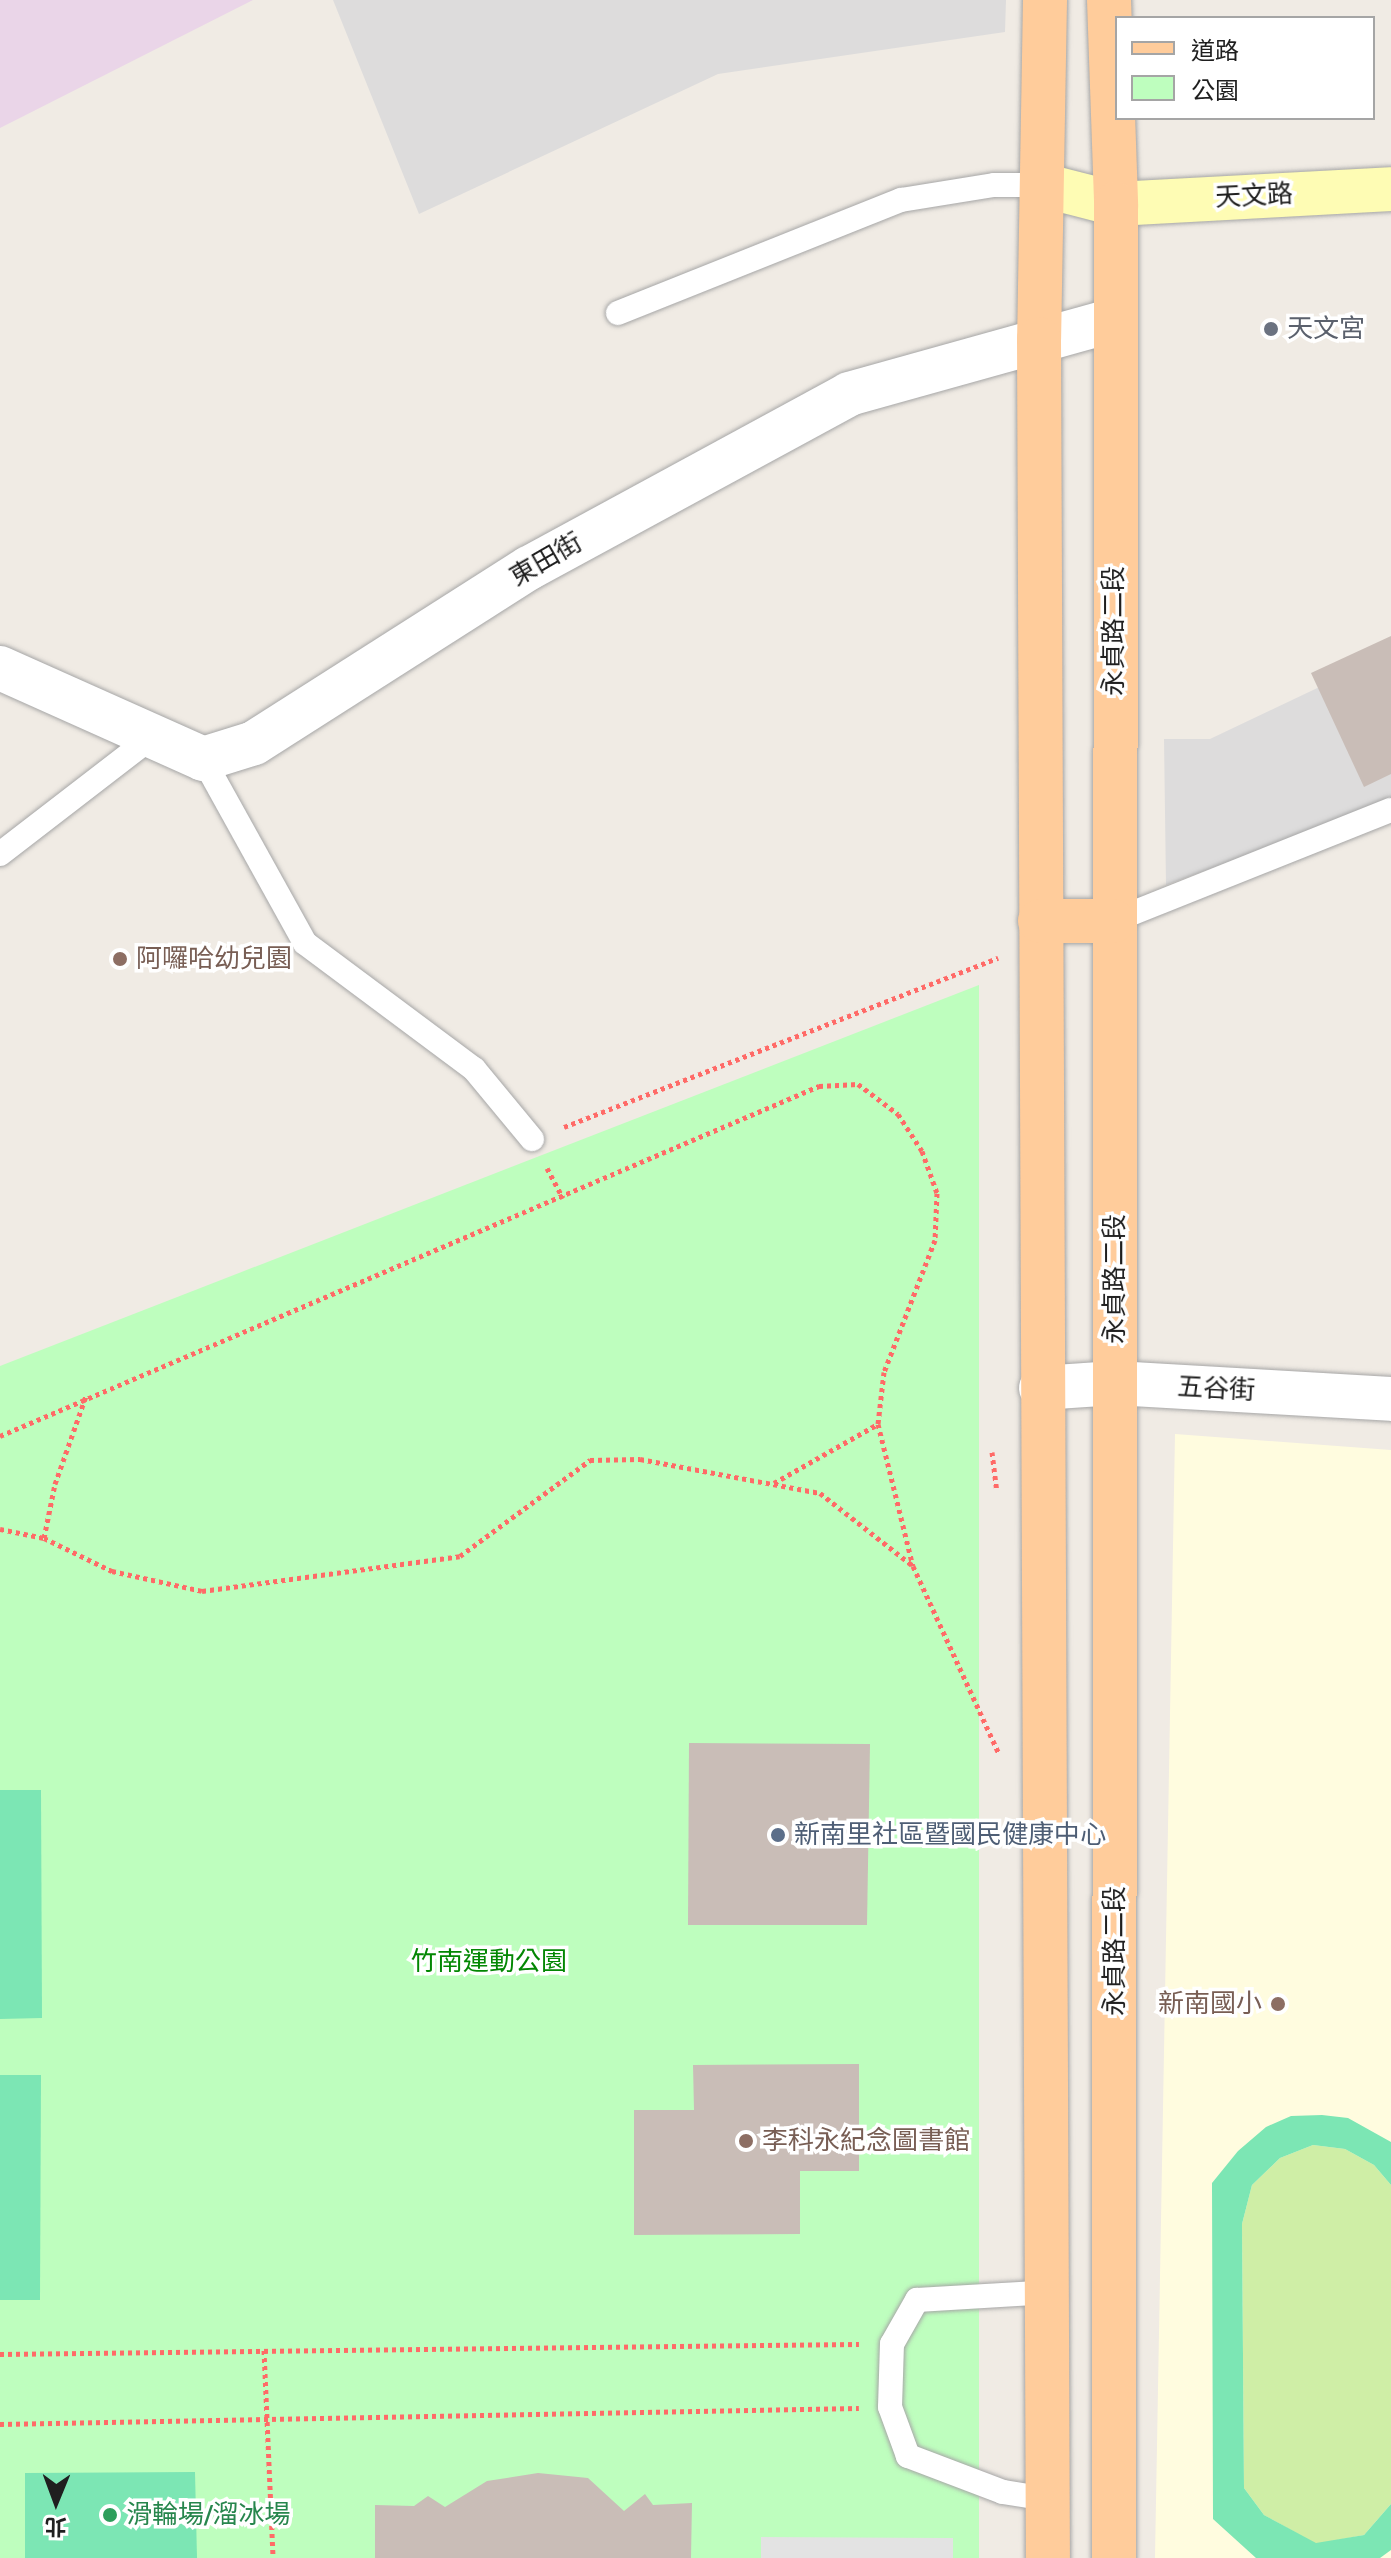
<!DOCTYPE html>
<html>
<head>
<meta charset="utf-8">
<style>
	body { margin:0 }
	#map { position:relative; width:1391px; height:2558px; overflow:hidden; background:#f0ebe4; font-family:Cabin,"Noto Sans TC",sans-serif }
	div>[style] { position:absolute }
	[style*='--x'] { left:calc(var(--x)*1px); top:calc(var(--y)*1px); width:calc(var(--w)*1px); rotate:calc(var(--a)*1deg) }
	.residential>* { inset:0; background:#dddcdc }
	.industrial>* { inset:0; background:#ead5e8 }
	.education>* { inset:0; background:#fffcdf }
	.grass>* { inset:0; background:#cfeea6 }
	.park>* { inset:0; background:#befebe }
	.pitch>* { inset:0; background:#7ce6b4 }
	.parking>* { inset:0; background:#e3e3e3 }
	.building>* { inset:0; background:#c9bdb7 }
	.path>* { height:5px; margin-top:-2.5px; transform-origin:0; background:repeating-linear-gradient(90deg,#ff6a67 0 4px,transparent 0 8px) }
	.roads { filter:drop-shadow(0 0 2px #a6a6a6) drop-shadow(0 0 2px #a6a6a6) }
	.lane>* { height:24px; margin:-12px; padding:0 12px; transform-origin:12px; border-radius:12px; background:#fff }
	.street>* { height:44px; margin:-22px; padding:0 22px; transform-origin:22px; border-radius:22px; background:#fff }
	.secondary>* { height:44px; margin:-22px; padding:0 22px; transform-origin:22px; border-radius:22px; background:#fefcb4 }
	.primary>* { height:44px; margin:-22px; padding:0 22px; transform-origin:22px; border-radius:22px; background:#ffcc9b }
	.dots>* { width:22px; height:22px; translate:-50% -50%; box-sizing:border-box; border:4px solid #fff; border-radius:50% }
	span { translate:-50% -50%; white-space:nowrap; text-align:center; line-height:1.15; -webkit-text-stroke:7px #fff; paint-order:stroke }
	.street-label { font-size:26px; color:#1f1f1f }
	.worship-label { font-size:26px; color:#5b616d }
	.left { translate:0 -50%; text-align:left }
	.education-label { font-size:26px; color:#785e54 }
	.right { translate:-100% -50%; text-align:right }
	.service-label { font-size:26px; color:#4e5e75 }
	.park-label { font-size:26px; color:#038703 }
	.leisure-label { font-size:26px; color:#27864d }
	.legend { position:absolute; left:1115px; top:16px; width:260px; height:104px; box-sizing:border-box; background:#fff; border:2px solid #a5a5a5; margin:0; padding:10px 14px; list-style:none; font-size:24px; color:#1f1f1f }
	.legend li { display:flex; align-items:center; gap:16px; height:40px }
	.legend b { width:40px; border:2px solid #a5a5a5 }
	.north { position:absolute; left:16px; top:2462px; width:80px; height:80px; -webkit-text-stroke:6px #fff; paint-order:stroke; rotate:181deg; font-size:22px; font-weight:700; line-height:32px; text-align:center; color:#1f1f1f }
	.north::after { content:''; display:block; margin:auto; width:28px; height:36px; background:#1f1f1f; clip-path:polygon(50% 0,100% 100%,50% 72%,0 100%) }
</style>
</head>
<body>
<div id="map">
	<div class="residential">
		<i style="clip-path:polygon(333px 0,1006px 0,1005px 32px,718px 74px,419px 214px)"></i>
		<i style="clip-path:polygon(1391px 653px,1391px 802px,1166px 885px,1164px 739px,1210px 739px)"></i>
	</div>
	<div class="industrial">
		<i style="clip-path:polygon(0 0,253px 0,0 128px)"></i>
	</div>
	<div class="education">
		<i style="clip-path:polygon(1175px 1434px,1391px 1450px,1391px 2558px,1155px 2558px)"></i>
	</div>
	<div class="grass">
		<i style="clip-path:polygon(1313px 2145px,1345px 2149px,1374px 2165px,1391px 2185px,1391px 2504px,1364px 2535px,1316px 2544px,1264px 2515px,1244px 2488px,1242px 2224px,1252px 2185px,1280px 2158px)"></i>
	</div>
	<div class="park">
		<i style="clip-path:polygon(979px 985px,979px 2558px,0 2558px,0 1366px)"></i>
	</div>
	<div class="pitch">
		<i style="clip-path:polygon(0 1790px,41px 1790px,42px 2018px,0 2019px)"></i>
		<i style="clip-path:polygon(0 2075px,41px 2075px,40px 2300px,0 2300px)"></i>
		<i style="clip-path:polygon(1322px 2115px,1348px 2118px,1391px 2142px,1391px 2185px,1374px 2165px,1345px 2149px,1313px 2145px,1280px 2158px,1252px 2185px,1242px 2224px,1244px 2488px,1264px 2515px,1316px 2543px,1364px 2535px,1391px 2504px,1391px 2550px,1380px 2558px,1256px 2558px,1213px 2519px,1212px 2183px,1238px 2151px,1266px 2127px,1291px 2116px)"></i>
		<i style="clip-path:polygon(195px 2472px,197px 2558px,25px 2558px,25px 2473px)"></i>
	</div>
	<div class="parking">
		<i style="clip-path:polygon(761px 2537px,953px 2538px,953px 2558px,761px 2558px)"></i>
	</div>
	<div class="building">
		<i style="clip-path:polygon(1391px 636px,1391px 774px,1364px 787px,1311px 673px)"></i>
		<i style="clip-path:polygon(689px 1743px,870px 1744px,867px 1925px,688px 1925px)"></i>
		<i style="clip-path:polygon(859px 2064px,859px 2171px,800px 2171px,800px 2234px,634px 2235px,634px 2110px,694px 2110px,693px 2065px)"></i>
		<i style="clip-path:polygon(538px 2473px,588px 2478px,624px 2511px,645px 2494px,653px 2505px,692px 2503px,691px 2558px,375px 2558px,375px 2505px,414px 2506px,428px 2496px,445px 2507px,487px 2481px)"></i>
	</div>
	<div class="path">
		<i style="--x:564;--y:1127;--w:466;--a:-21.3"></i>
		<i style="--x:547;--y:1168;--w:34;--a:62"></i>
		<i style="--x:0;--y:1436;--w:891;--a:-23.14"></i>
		<i style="--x:819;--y:1086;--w:39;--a:-3"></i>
		<i style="--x:858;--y:1084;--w:50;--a:36.9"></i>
		<i style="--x:898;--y:1114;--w:44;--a:57"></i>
		<i style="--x:922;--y:1151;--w:45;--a:70.3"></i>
		<i style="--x:937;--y:1193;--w:47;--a:92.4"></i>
		<i style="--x:935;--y:1240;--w:142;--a:111.1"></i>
		<i style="--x:884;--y:1372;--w:52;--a:96.6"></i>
		<i style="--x:878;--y:1424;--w:146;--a:76.2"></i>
		<i style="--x:913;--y:1566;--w:205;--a:65.4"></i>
		<i style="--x:992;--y:1452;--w:39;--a:83"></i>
		<i style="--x:774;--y:1483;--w:120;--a:-29.6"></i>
		<i style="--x:0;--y:1529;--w:45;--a:11.6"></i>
		<i style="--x:44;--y:1538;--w:76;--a:25.9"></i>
		<i style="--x:112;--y:1571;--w:92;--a:12.5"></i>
		<i style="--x:202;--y:1591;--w:260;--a:-7.7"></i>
		<i style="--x:460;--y:1556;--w:162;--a:-36.4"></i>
		<i style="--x:590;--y:1460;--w:50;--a:-1.1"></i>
		<i style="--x:640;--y:1459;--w:183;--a:10.7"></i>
		<i style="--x:820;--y:1493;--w:118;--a:38.1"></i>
		<i style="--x:44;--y:1538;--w:55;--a:-78.5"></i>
		<i style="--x:55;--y:1484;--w:93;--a:-70.6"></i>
		<i style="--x:264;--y:2350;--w:208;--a:87.5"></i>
		<i style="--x:0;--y:2354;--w:859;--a:-0.67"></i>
		<i style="--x:0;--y:2424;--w:859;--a:-1.07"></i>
	</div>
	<div class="roads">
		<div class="lane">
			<i style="--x:618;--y:313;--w:305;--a:-21.8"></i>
			<i style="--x:901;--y:200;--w:94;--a:-9.2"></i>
			<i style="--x:994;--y:185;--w:48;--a:0"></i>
			<i style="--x:203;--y:759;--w:210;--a:61"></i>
			<i style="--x:305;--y:943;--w:211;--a:36.7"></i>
			<i style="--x:474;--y:1069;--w:91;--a:50.4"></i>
			<i style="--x:0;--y:854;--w:192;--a:-37.6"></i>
			<i style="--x:1113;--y:921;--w:299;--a:-21.8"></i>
			<i style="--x:1047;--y:2499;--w:45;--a:-171"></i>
			<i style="--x:1003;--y:2492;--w:102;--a:-159.2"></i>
			<i style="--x:908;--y:2456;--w:52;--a:-110.2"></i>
			<i style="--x:890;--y:2407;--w:63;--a:-88.2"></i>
			<i style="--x:892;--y:2344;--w:51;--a:-60.4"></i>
			<i style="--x:917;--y:2300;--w:133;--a:-3.4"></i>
		</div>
		<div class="street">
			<i style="--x:0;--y:668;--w:222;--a:24.1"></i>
			<i style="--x:203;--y:759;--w:53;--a:-17.4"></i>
			<i style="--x:254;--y:743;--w:326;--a:-32.5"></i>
			<i style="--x:529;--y:568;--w:364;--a:-28.5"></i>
			<i style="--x:849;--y:394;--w:275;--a:-15.6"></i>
			<i style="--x:1041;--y:1388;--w:74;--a:-3.9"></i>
			<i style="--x:1115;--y:1383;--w:276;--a:3.3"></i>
		</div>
		<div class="secondary">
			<i style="--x:1042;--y:185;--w:76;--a:14.4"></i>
			<i style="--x:1116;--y:204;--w:275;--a:-3.1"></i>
		</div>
		<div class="primary">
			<i style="--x:1045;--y:0;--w:339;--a:91"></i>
			<i style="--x:1039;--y:339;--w:2219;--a:89.77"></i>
			<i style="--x:1109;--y:0;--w:204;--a:88"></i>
			<i style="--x:1116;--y:204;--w:2354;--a:90.05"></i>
			<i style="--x:1040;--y:921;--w:73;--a:0"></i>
		</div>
	</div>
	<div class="dots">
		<i style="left:1271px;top:329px;background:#6b7280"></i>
		<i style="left:120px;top:959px;background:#8d6e63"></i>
		<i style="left:778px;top:1835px;background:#5c6f8a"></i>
		<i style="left:1278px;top:2004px;background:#8d6e63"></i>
		<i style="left:746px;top:2141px;background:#8d6e63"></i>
		<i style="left:110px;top:2515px;background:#2e9e5b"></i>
	</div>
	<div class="street-label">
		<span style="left:1254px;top:196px;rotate:-3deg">天文路</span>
		<span style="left:546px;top:560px;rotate:-30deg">東田街</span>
		<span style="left:1114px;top:631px;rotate:-90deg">永貞路二段</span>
		<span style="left:1115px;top:1279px;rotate:-90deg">永貞路二段</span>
		<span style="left:1216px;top:1389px;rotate:3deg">五谷街</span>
		<span style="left:1115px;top:1951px;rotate:-90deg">永貞路二段</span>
	</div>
	<div class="worship-label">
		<span class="left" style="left:1287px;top:329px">天文宮</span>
	</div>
	<div class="education-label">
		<span class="left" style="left:136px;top:959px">阿囉哈幼兒園</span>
		<span class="right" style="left:1262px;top:2004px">新南國小</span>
		<span class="left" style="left:762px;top:2141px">李科永紀念圖書館</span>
	</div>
	<div class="service-label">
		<span class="left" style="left:794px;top:1835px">新南里社區暨國民健康中心</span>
	</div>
	<div class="park-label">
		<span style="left:489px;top:1962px">竹南運動公園</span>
	</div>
	<div class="leisure-label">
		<span class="left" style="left:126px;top:2515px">滑輪場/溜冰場</span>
	</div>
	<ul class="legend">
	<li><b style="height:10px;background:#ffcc9b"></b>道路</li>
	<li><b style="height:22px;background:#befebe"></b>公園</li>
	</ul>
	<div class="north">北</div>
</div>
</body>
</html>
